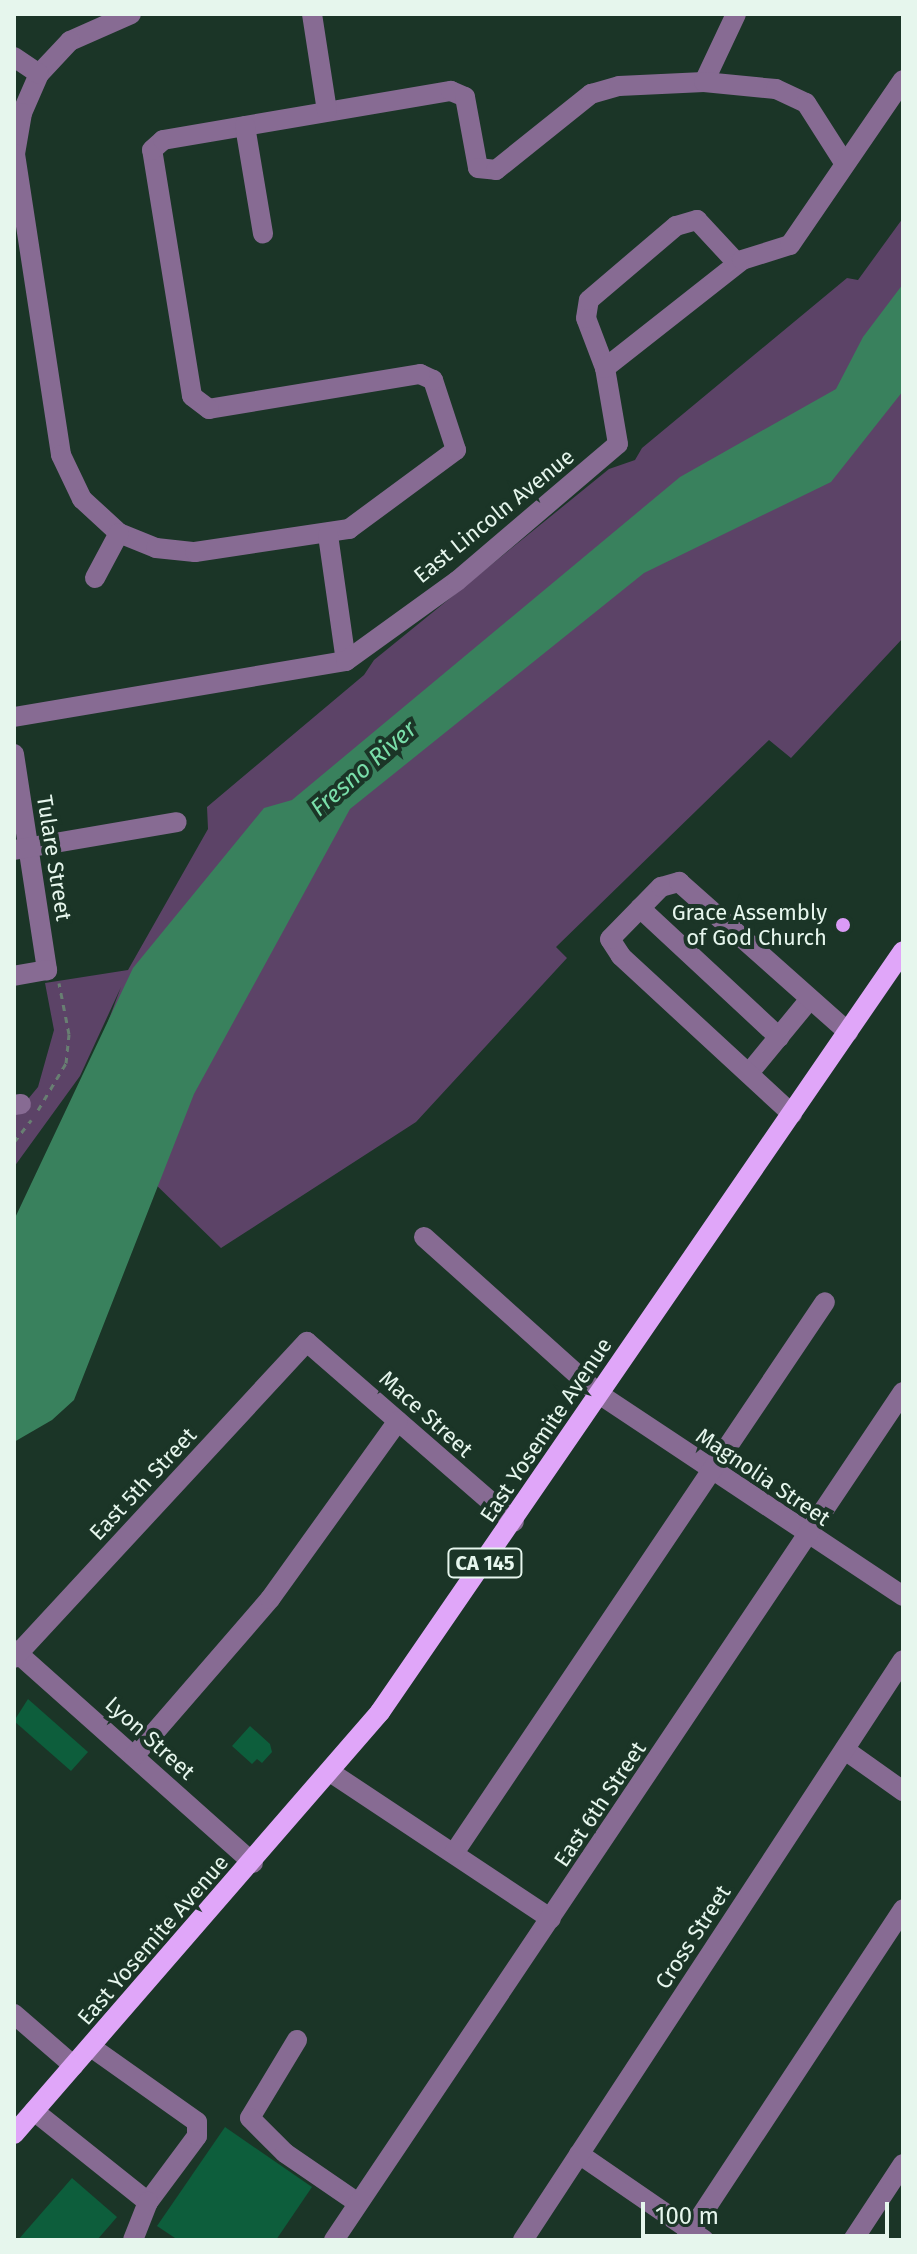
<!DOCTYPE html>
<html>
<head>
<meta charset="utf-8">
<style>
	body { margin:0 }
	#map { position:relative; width:917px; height:2254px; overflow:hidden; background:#1b3527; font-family:"Fira Sans",sans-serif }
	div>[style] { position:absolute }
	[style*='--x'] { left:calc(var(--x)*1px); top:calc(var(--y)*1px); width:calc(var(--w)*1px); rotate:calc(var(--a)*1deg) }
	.green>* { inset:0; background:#5c4367 }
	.water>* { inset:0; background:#39815d }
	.building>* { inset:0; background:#0d5e3c }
	.path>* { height:3px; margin-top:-1.5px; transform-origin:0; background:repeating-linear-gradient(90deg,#687f72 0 6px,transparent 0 12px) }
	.minor>* { height:20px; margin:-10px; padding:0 10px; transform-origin:10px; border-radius:10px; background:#876b93 }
	.major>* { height:20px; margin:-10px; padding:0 10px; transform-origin:10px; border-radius:10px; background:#e0a6f9 }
	.dots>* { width:22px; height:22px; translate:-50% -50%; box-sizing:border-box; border:4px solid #1b3527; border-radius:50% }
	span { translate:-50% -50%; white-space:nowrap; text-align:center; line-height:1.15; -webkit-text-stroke:8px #1b3527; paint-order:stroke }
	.shield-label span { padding:2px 6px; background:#1b3527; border:2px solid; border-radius:6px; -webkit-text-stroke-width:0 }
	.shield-label { font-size:20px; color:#e6f6ed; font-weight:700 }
	.street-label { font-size:22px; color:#e6f6ed }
	.poi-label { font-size:22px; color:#e6f6ed }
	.right { translate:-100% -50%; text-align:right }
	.water-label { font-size:24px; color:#79dea9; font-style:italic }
	.frame { position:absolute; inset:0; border:16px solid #e6f6ed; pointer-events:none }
	.scale { position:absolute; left:641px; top:2202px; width:248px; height:36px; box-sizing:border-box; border:4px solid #e6f6ed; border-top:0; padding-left:10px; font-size:24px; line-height:28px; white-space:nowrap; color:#e6f6ed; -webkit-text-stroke:6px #1b3527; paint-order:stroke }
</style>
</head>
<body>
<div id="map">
	<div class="green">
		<i style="clip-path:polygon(903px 218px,903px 638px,791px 758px,769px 740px,556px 947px,567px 958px,416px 1122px,221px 1248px,76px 1107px,121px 987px,80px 1076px,14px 1167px,14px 1116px,38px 1087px,54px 1030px,45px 983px,128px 970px,208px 829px,207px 807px,364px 675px,374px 660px,609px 469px,635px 460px,642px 448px,847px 278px,858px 280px)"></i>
	</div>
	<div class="water">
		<i style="clip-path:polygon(903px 284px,903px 391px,831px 482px,644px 573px,350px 809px,194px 1094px,74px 1400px,52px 1420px,14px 1442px,14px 1220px,133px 968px,264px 808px,292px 800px,680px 477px,836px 389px,863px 337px)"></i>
	</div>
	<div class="building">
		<i style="clip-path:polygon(28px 1699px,88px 1752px,71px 1771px,14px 1721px)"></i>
		<i style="clip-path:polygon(250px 1726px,270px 1744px,272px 1752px,262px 1763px,257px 1759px,252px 1764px,232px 1746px)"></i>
		<i style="clip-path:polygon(225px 2127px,312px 2187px,276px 2240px,178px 2240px,157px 2226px)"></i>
		<i style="clip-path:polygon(72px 2178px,117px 2217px,97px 2240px,18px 2240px)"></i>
	</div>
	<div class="path">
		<i style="--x:38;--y:1110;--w:55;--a:-59.2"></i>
		<i style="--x:66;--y:1063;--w:29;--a:-84"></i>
		<i style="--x:69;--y:1034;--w:52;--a:-101.1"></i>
		<i style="--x:14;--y:1142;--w:28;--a:-52"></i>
	</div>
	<div class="minor">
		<i style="--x:131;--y:14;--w:67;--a:156.1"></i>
		<i style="--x:70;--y:41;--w:45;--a:133.2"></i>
		<i style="--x:39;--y:74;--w:43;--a:113.6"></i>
		<i style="--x:22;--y:113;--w:42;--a:99.7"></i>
		<i style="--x:15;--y:154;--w:304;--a:81.3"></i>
		<i style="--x:61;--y:455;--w:49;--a:64.5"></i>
		<i style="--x:82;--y:499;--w:50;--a:42.6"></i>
		<i style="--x:119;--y:533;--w:40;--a:22"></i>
		<i style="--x:156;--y:548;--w:39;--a:6"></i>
		<i style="--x:195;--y:552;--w:156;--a:-8.5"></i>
		<i style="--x:349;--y:529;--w:133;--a:-36.4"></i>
		<i style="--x:456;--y:450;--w:74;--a:-108.2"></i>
		<i style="--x:433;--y:380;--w:14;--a:-155"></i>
		<i style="--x:420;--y:374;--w:214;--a:170.6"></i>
		<i style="--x:209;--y:409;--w:21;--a:-143"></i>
		<i style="--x:192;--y:396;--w:249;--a:-99.2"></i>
		<i style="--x:152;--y:150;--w:15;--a:-42"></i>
		<i style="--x:163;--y:140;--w:292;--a:-9.7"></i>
		<i style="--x:451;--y:91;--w:15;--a:23"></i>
		<i style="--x:465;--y:97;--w:72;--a:79.6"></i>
		<i style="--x:478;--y:168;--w:18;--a:6"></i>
		<i style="--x:496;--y:170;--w:122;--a:-38.7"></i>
		<i style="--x:591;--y:94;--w:29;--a:-16"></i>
		<i style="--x:619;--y:86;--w:85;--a:-2.7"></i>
		<i style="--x:704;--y:82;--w:75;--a:-64.8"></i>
		<i style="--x:312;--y:14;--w:98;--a:81.2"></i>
		<i style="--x:14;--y:57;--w:30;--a:34"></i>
		<i style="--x:704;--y:82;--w:72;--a:5.6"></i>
		<i style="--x:776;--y:89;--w:33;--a:25"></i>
		<i style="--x:806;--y:103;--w:69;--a:57.5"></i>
		<i style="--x:245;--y:126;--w:109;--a:80.5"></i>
		<i style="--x:605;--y:368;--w:53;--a:-110.8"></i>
		<i style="--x:586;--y:318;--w:18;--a:-81"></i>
		<i style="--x:589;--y:300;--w:114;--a:-40.4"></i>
		<i style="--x:676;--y:226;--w:22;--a:-16"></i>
		<i style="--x:697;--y:220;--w:59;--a:47.1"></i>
		<i style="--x:328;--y:535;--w:127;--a:81.9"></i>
		<i style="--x:95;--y:578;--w:51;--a:-61.9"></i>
		<i style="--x:14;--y:717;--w:337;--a:-9.6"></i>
		<i style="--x:346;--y:661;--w:137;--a:-35.8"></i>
		<i style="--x:457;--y:581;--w:211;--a:-40.4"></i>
		<i style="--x:618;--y:444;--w:77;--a:-99.7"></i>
		<i style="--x:605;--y:368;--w:174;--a:-38.2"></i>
		<i style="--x:742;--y:260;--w:50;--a:-17.4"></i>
		<i style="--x:790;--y:245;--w:200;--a:-55.6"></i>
		<i style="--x:14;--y:754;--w:219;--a:81.3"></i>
		<i style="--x:47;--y:970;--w:34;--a:170"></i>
		<i style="--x:14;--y:850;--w:165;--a:-9.7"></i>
		<i style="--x:640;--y:908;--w:190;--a:42.9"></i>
		<i style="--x:749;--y:1073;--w:96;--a:-50.5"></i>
		<i style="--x:14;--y:1105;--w:7;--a:-8"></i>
		<i style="--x:792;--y:1114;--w:233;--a:-137.3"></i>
		<i style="--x:621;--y:956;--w:20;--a:-123"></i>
		<i style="--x:610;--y:939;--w:73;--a:-45.6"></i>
		<i style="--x:661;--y:887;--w:19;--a:-16"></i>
		<i style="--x:679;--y:882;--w:226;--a:41.6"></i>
		<i style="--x:424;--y:1237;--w:235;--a:41.9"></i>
		<i style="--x:599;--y:1394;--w:365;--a:33.6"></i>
		<i style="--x:14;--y:1650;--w:320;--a:41.7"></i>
		<i style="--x:14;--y:1658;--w:431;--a:-47.2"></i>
		<i style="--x:307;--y:1342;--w:274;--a:41"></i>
		<i style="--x:845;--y:1750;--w:71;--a:35.3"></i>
		<i style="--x:134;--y:1756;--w:208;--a:-49.1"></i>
		<i style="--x:270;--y:1599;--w:219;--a:-54.3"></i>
		<i style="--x:330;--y:1772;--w:265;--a:33.6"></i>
		<i style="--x:454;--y:1853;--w:664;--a:-56.05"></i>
		<i style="--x:14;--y:2014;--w:79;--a:40.9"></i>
		<i style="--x:297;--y:2040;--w:91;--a:121.1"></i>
		<i style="--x:250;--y:2118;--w:49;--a:45"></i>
		<i style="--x:285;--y:2153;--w:88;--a:34.4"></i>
		<i style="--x:34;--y:2111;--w:146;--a:38.6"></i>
		<i style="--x:148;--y:2202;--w:82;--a:-53.4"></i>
		<i style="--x:197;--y:2136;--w:14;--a:-90"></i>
		<i style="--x:197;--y:2122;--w:130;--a:-144.7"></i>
		<i style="--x:579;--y:2154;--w:152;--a:34.5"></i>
		<i style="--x:133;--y:2240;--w:41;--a:-68.5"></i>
		<i style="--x:334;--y:2240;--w:1021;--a:-56.14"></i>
		<i style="--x:523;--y:2240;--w:693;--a:-56.77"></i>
		<i style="--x:685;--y:2240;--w:396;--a:-56.6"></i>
		<i style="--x:853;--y:2240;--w:91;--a:-56.7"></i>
	</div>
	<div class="major">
		<i style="--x:14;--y:2134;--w:559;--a:-49.06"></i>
		<i style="--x:380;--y:1712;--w:923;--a:-55.5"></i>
	</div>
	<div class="dots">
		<i style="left:843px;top:925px;background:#da9af6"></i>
	</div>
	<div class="shield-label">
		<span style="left:485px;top:1563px">CA 145</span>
	</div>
	<div class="street-label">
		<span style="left:494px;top:516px;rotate:-39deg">East Lincoln Avenue</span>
		<span style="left:54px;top:858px;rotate:81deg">Tulare Street</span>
		<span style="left:426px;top:1414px;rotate:42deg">Mace Street</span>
		<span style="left:546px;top:1430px;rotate:-56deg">East Yosemite Avenue</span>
		<span style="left:763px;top:1477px;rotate:34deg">Magnolia Street</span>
		<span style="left:143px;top:1484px;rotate:-47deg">East 5th Street</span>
		<span style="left:150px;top:1738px;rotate:42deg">Lyon Street</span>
		<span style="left:600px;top:1804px;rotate:-56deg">East 6th Street</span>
		<span style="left:693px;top:1937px;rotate:-57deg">Cross Street</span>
		<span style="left:153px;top:1940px;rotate:-49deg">East Yosemite Avenue</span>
	</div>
	<div class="poi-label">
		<span class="right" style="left:827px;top:925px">Grace Assembly<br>of God Church</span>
	</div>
	<div class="water-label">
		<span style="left:364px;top:769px;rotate:-41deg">Fresno River</span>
	</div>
	<div class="frame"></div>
	<div class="scale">100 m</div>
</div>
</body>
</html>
